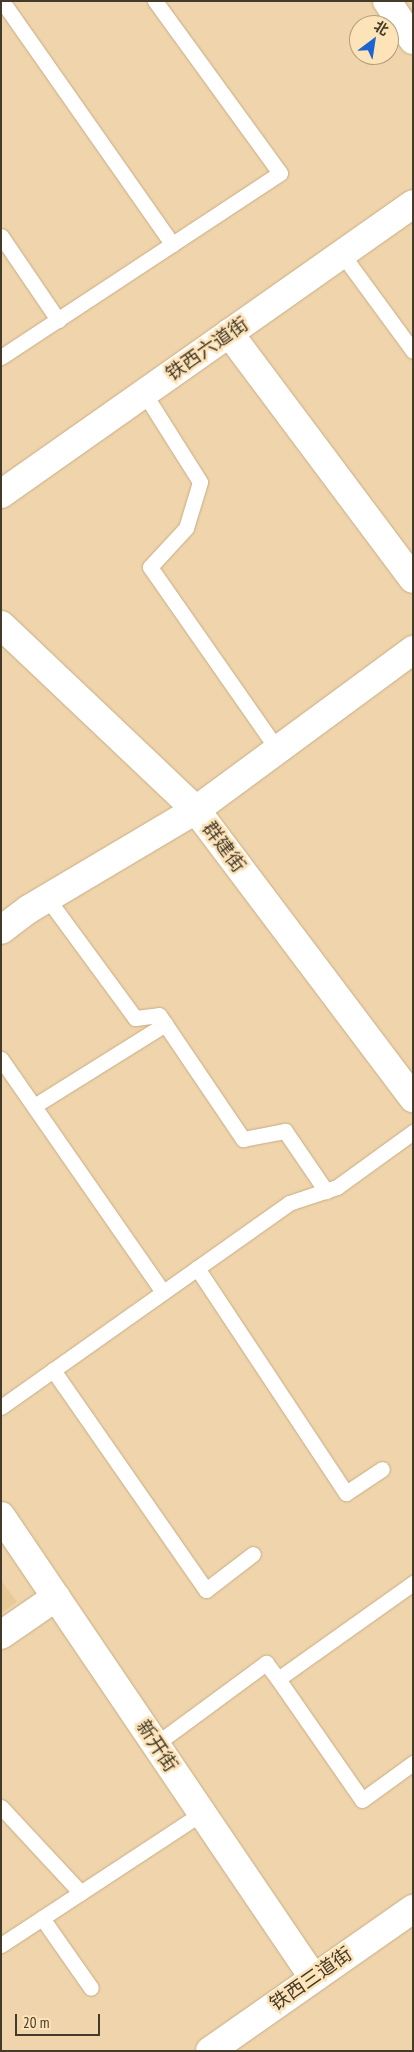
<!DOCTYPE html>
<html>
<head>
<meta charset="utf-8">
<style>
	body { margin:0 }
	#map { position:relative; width:414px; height:2052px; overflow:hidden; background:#f0d5ac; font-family:"PT Sans Narrow","Noto Sans SC",sans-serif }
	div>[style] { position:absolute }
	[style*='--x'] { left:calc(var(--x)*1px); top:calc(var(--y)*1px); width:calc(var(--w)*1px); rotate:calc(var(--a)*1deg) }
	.built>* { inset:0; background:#e8ca99 }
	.roads { filter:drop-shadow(0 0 1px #c7ad85) drop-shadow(0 0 1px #c7ad85) }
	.lane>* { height:15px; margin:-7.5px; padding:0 7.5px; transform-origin:7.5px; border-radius:7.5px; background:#fff }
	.street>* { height:28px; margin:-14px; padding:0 14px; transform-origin:14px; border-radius:14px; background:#fff }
	.secondary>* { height:28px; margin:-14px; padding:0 14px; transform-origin:14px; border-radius:14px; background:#fff }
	span { translate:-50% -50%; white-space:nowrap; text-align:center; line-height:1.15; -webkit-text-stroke:5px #fde3b8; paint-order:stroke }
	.street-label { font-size:19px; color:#443a29 }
	.frame { position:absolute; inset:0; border:2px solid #443a29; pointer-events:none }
	.north { position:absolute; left:349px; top:15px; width:50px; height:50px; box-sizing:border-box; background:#fde3b8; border:1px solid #b39f7f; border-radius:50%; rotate:31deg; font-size:14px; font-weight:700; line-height:20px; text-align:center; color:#443a29 }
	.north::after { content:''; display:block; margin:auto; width:18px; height:22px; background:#1c64cf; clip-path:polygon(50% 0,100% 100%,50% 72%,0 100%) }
	.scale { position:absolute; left:15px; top:2014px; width:85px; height:22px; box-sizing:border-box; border:2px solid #443a29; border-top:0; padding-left:6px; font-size:15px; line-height:18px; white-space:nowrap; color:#443a29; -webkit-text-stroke:4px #fde3b8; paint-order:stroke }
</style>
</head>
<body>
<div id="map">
	<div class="built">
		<i style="clip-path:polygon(1px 1580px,17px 1602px,1px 1613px)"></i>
	</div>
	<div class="roads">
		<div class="lane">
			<i style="--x:2;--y:1;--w:297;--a:55"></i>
			<i style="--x:1;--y:236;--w:102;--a:55.8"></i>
			<i style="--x:342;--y:254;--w:120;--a:53.8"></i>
			<i style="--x:1;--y:357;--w:334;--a:-33.4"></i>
			<i style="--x:280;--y:173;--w:213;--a:-126"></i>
			<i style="--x:144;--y:393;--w:105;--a:57.8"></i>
			<i style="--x:200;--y:482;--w:48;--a:106.9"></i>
			<i style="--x:186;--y:528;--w:53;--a:132.7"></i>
			<i style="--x:150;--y:567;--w:222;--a:55.1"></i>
			<i style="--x:47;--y:898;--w:149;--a:53.7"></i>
			<i style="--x:135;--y:1018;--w:24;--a:-7"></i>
			<i style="--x:159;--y:1015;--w:150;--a:55.9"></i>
			<i style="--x:243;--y:1139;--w:43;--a:-10.8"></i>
			<i style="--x:285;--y:1131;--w:73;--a:55.7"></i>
			<i style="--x:1;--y:1059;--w:284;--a:55.2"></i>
			<i style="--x:34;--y:1106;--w:155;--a:-32"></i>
			<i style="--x:197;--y:1268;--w:270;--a:56.5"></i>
			<i style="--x:346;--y:1493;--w:43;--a:-33.7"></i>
			<i style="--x:53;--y:1370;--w:268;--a:55.2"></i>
			<i style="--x:206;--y:1590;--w:59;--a:-37.5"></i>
			<i style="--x:1;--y:1407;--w:353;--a:-35.3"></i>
			<i style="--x:289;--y:1203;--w:51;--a:-18.4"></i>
			<i style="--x:337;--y:1187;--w:94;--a:-35.9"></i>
			<i style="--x:278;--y:1679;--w:147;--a:55.2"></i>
			<i style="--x:362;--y:1800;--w:63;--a:-36"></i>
			<i style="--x:156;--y:1744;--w:137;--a:-36.4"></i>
			<i style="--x:266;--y:1663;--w:20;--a:53"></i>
			<i style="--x:278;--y:1679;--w:166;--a:-35.4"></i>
			<i style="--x:1;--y:1807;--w:117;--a:47.1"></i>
			<i style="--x:42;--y:1918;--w:85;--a:55"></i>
			<i style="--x:1;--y:1945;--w:240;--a:-33.3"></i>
		</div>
		<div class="street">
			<i style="--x:229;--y:333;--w:307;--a:53.2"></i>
			<i style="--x:1;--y:625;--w:269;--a:43.5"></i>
			<i style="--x:196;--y:810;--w:361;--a:53"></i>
			<i style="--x:1;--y:930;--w:35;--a:-37"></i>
			<i style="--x:29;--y:909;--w:194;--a:-30.7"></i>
			<i style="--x:196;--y:810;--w:270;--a:-36.4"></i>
			<i style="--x:1;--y:1516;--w:557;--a:55.91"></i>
			<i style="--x:1;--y:1635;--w:67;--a:-34.6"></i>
		</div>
		<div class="secondary">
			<i style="--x:387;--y:1;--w:47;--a:56.3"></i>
			<i style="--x:1;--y:494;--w:504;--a:-35.14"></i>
			<i style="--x:210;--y:2051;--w:248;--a:-35"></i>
		</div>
	</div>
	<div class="street-label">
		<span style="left:207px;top:349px;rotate:-35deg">铁西六道街</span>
		<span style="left:224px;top:847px;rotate:53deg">群建街</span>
		<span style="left:157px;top:1746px;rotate:56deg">新开街</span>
		<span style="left:311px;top:1979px;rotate:-35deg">铁西三道街</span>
	</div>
	<div class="frame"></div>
	<div class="north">北</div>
	<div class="scale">20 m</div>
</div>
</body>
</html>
